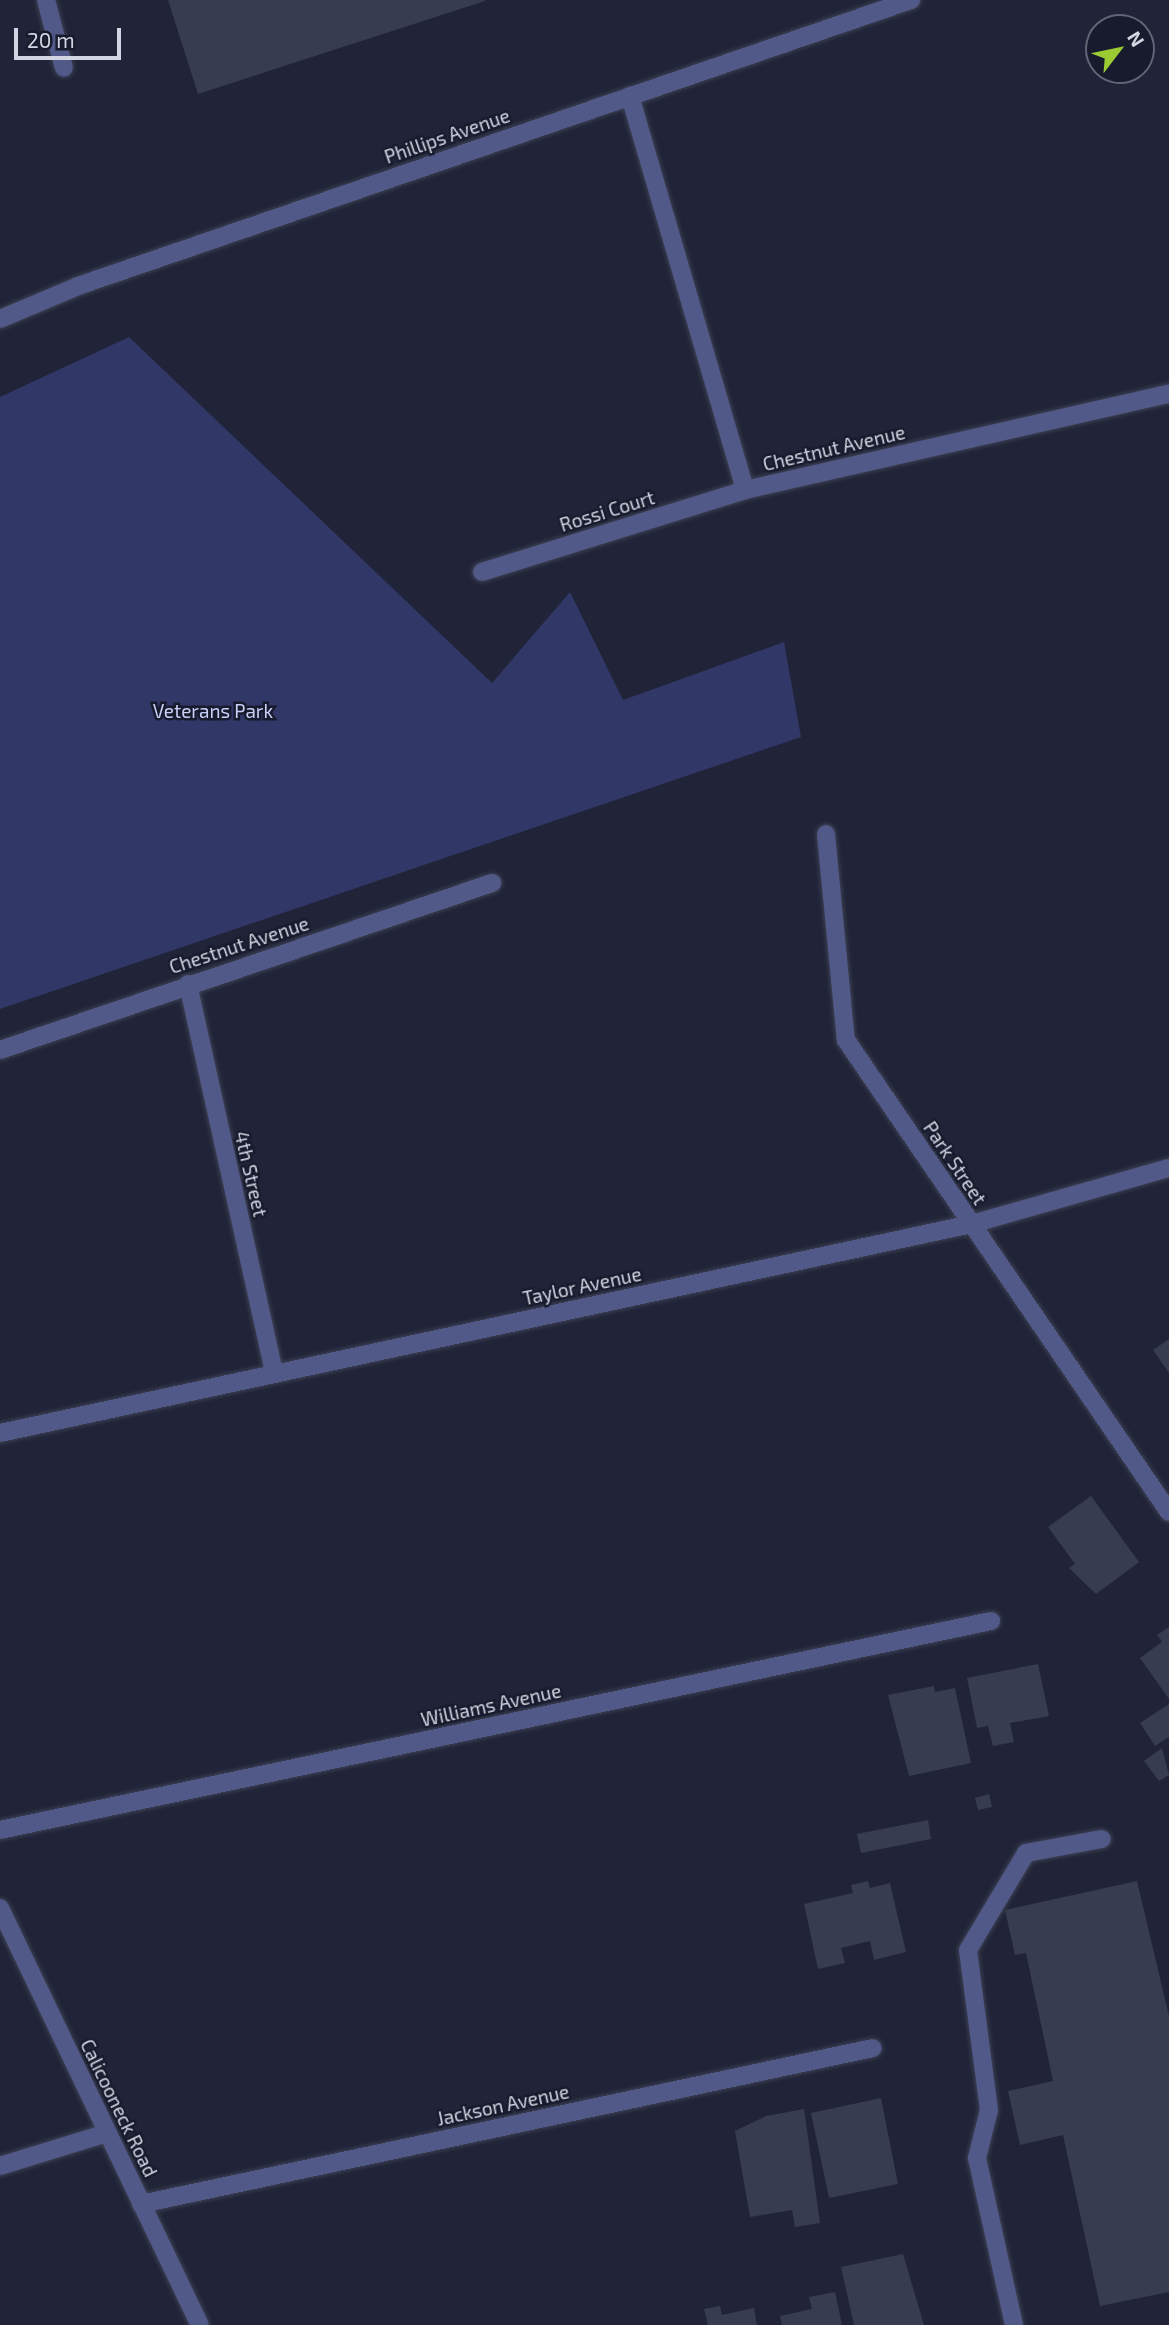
<!DOCTYPE html>
<html>
<head>
<meta charset="utf-8">
<style>
	body { margin:0 }
	#map { position:relative; width:1169px; height:2325px; overflow:hidden; background:#212438; font-family:"Exo 2",sans-serif }
	div>[style] { position:absolute }
	[style*='--x'] { left:calc(var(--x)*1px); top:calc(var(--y)*1px); width:calc(var(--w)*1px); rotate:calc(var(--a)*1deg) }
	.green>* { inset:0; background:#313766 }
	.building>* { inset:0; background:#383c51 }
	.roads { filter:drop-shadow(0 0 2px #3d4053) drop-shadow(0 0 2px #3d4053) }
	.service>* { height:18px; margin:-9px; padding:0 9px; transform-origin:9px; border-radius:9px; background:#515988 }
	.minor>* { height:18px; margin:-9px; padding:0 9px; transform-origin:9px; border-radius:9px; background:#515988 }
	.tertiary>* { height:18px; margin:-9px; padding:0 9px; transform-origin:9px; border-radius:9px; background:#515988 }
	span { translate:-50% -50%; white-space:nowrap; text-align:center; line-height:1.15; -webkit-text-stroke:5px #181b2d; paint-order:stroke }
	.street-label { font-size:19px; color:#d2d5e2 }
	.park-label { font-size:19px; color:#c8d0f8 }
	.north { position:absolute; left:1085px; top:14px; width:70px; height:70px; box-sizing:border-box; background:#181b2d; border:2px solid #626575; border-radius:50%; rotate:58deg; font-size:19px; font-weight:700; line-height:28px; text-align:center; color:#d2d5e2 }
	.north::after { content:''; display:block; margin:auto; width:24px; height:32px; background:#9bcb33; clip-path:polygon(50% 0,100% 100%,50% 72%,0 100%) }
	.scale { position:absolute; left:14px; top:28px; width:107px; height:32px; box-sizing:border-box; border:4px solid #d2d5e2; border-top:0; padding-left:9px; font-size:21px; line-height:24px; white-space:nowrap; color:#d2d5e2; -webkit-text-stroke:5px #181b2d; paint-order:stroke }
</style>
</head>
<body>
<div id="map">
	<div class="green">
		<i style="clip-path:polygon(129px 337px,492px 683px,570px 592px,623px 700px,784px 642px,801px 737px,0 1009px,0 397px)"></i>
	</div>
	<div class="building">
		<i style="clip-path:polygon(168px 0,485px 0,485px 1px,198px 94px)"></i>
		<i style="clip-path:polygon(1169px 1339px,1169px 1373px,1153px 1350px)"></i>
		<i style="clip-path:polygon(1091px 1496px,1139px 1562px,1096px 1594px,1069px 1568px,1075px 1564px,1048px 1527px)"></i>
		<i style="clip-path:polygon(1169px 1627px,1169px 1699px,1140px 1658px,1162px 1642px,1157px 1635px)"></i>
		<i style="clip-path:polygon(1038px 1664px,1049px 1716px,1010px 1723px,1014px 1742px,993px 1746px,988px 1726px,977px 1728px,967px 1678px)"></i>
		<i style="clip-path:polygon(934px 1686px,935px 1692px,955px 1688px,971px 1763px,909px 1776px,888px 1695px)"></i>
		<i style="clip-path:polygon(1169px 1704px,1169px 1737px,1155px 1746px,1140px 1723px)"></i>
		<i style="clip-path:polygon(1162px 1748px,1169px 1775px,1159px 1781px,1144px 1761px)"></i>
		<i style="clip-path:polygon(989px 1794px,992px 1807px,978px 1810px,975px 1798px)"></i>
		<i style="clip-path:polygon(928px 1820px,931px 1839px,861px 1853px,857px 1834px)"></i>
		<i style="clip-path:polygon(868px 1881px,870px 1888px,890px 1883px,906px 1952px,874px 1960px,870px 1941px,841px 1948px,845px 1963px,818px 1969px,804px 1904px,853px 1893px,851px 1885px)"></i>
		<i style="clip-path:polygon(1137px 1881px,1169px 2016px,1169px 2292px,1100px 2306px,1063px 2135px,1020px 2145px,1008px 2091px,1053px 2081px,1026px 1953px,1015px 1955px,1005px 1910px)"></i>
		<i style="clip-path:polygon(881px 2098px,898px 2184px,829px 2198px,811px 2113px)"></i>
		<i style="clip-path:polygon(804px 2109px,820px 2223px,795px 2227px,792px 2210px,750px 2217px,735px 2131px,766px 2116px)"></i>
		<i style="clip-path:polygon(903px 2254px,924px 2325px,854px 2325px,841px 2267px)"></i>
		<i style="clip-path:polygon(835px 2292px,842px 2325px,782px 2325px,780px 2316px,812px 2309px,809px 2297px)"></i>
		<i style="clip-path:polygon(720px 2306px,722px 2315px,754px 2308px,757px 2325px,708px 2325px,704px 2309px)"></i>
	</div>
	<div class="roads">
		<div class="service">
			<i style="--x:46;--y:0;--w:70;--a:75.2"></i>
			<i style="--x:1014;--y:2325;--w:171;--a:-102.5"></i>
			<i style="--x:977;--y:2158;--w:49;--a:-76"></i>
			<i style="--x:989;--y:2110;--w:161;--a:-97.5"></i>
			<i style="--x:968;--y:1950;--w:113;--a:-59.1"></i>
			<i style="--x:1026;--y:1853;--w:77;--a:-10.4"></i>
		</div>
		<div class="minor">
			<i style="--x:630;--y:96;--w:410;--a:73.7"></i>
			<i style="--x:482;--y:572;--w:275;--a:-17.3"></i>
			<i style="--x:745;--y:490;--w:435;--a:-12.8"></i>
			<i style="--x:826;--y:834;--w:207;--a:84.5"></i>
			<i style="--x:846;--y:1040;--w:572;--a:55.62"></i>
			<i style="--x:188;--y:984;--w:398;--a:77.5"></i>
			<i style="--x:0;--y:1050;--w:520;--a:-18.75"></i>
			<i style="--x:0;--y:1433;--w:994;--a:-12.14"></i>
			<i style="--x:972;--y:1224;--w:205;--a:-15.9"></i>
			<i style="--x:0;--y:1830;--w:1013;--a:-11.91"></i>
			<i style="--x:0;--y:2166;--w:112;--a:-17.1"></i>
			<i style="--x:141;--y:2204;--w:748;--a:-12.03"></i>
		</div>
		<div class="tertiary">
			<i style="--x:0;--y:319;--w:85;--a:-22.9"></i>
			<i style="--x:78;--y:286;--w:881;--a:-18.95"></i>
			<i style="--x:0;--y:1908;--w:462;--a:64.4"></i>
		</div>
	</div>
	<div class="street-label">
		<span style="left:447px;top:136px;rotate:-19deg">Phillips Avenue</span>
		<span style="left:834px;top:448px;rotate:-13deg">Chestnut Avenue</span>
		<span style="left:607px;top:511px;rotate:-17deg">Rossi Court</span>
		<span style="left:239px;top:945px;rotate:-18deg">Chestnut Avenue</span>
		<span style="left:955px;top:1163px;rotate:56deg">Park Street</span>
		<span style="left:251px;top:1174px;rotate:77deg">4th Street</span>
		<span style="left:582px;top:1286px;rotate:-12deg">Taylor Avenue</span>
		<span style="left:491px;top:1705px;rotate:-12deg">Williams Avenue</span>
		<span style="left:503px;top:2105px;rotate:-12deg">Jackson Avenue</span>
		<span style="left:119px;top:2108px;rotate:64deg">Calicooneck Road</span>
	</div>
	<div class="park-label">
		<span style="left:213px;top:711px">Veterans Park</span>
	</div>
	<div class="north">N</div>
	<div class="scale">20 m</div>
</div>
</body>
</html>
